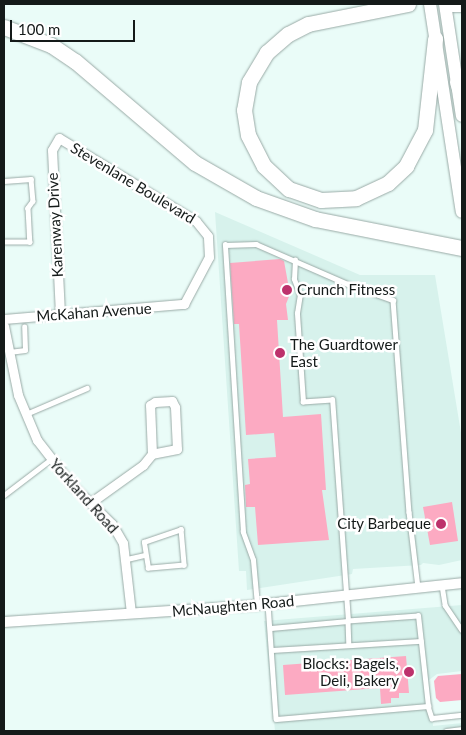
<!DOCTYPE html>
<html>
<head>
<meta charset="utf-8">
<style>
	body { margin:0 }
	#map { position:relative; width:466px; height:735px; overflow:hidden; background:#eafcf8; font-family:Lato,sans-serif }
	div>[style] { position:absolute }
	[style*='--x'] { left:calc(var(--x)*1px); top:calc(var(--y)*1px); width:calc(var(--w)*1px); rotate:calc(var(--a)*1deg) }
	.built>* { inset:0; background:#d7f2ec }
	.building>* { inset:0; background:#fcaac2 }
	.roads { filter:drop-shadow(0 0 1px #99aaa6) drop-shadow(0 0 1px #99aaa6) }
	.service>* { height:4.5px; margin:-2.25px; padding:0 2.25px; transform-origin:2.25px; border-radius:2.25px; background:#fff }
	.minor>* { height:9px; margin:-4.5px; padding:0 4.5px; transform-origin:4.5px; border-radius:4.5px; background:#fff }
	.tertiary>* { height:10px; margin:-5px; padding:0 5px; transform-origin:5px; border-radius:5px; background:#fff }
	.primary>* { height:12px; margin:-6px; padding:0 6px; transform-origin:6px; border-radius:6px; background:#fff }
	.motorway>* { height:15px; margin:-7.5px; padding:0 7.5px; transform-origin:7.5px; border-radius:7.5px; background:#fff }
	.dots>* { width:14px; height:14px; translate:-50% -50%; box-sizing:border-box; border:2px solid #fff; border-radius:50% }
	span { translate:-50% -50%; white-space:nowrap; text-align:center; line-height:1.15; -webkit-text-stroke:5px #fff; paint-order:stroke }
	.street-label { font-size:15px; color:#141a19 }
	.poi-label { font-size:15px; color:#141a19 }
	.left { translate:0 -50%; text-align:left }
	.right { translate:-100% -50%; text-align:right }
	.frame { position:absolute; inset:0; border:5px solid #141a19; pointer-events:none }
	.scale { position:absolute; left:10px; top:20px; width:125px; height:22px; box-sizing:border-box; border:2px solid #141a19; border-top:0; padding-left:6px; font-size:15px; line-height:18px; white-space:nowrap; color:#141a19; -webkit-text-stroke:4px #fff; paint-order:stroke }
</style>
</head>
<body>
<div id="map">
	<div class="built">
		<i style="clip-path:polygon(215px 212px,360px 275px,435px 275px,462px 439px,462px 560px,439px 565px,423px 563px,421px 565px,353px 569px,352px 574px,247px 590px,246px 571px,239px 571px)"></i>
		<i style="clip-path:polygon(462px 605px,462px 671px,437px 674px,429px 680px,433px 726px,462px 723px,462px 731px,275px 731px,264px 621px)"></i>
	</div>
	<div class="building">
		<i style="clip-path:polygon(280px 259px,284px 261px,290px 294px,286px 304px,288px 320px,277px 320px,283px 417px,321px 414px,326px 490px,322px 490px,329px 540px,258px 545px,255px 507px,246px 507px,245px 485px,250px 484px,248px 459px,276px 457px,274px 433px,246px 435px,239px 324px,234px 324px,230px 263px)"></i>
		<i style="clip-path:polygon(452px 502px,458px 541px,430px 545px,423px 507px)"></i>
		<i style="clip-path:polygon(406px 656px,409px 693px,399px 693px,399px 698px,391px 698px,391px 703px,381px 704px,380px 688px,285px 695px,283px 665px)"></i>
		<i style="clip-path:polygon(462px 674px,462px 700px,440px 702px,436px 698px,434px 681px,438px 676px)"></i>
	</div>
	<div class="roads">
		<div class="service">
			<i style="--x:4;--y:181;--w:27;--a:-4"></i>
			<i style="--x:31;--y:179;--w:22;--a:85"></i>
			<i style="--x:33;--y:201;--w:9;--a:126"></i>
			<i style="--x:28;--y:208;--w:34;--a:87"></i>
			<i style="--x:30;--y:242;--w:26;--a:180"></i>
			<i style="--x:9;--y:352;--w:16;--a:-7"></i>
			<i style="--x:25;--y:350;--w:23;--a:-92"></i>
			<i style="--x:26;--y:414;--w:66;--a:-23.1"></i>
			<i style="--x:4;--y:495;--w:58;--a:-37.3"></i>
			<i style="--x:181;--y:529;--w:36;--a:85"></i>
			<i style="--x:184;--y:565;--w:36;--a:175"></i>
			<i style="--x:148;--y:568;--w:26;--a:-99"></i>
			<i style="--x:144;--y:542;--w:39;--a:-19"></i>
			<i style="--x:127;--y:559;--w:18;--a:-13"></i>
			<i style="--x:442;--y:585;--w:20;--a:81"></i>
			<i style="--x:445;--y:605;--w:30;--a:56"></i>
			<i style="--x:268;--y:604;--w:115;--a:86"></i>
			<i style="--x:276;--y:719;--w:153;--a:-4.9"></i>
			<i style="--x:428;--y:706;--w:91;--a:-96.3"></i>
			<i style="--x:418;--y:616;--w:70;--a:175.9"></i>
			<i style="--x:348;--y:621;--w:24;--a:88"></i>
			<i style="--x:257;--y:605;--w:45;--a:-95.1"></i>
			<i style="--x:253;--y:560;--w:30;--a:-110"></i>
			<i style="--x:243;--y:532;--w:288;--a:-93.6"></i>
			<i style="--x:225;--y:245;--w:31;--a:-2"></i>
			<i style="--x:256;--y:244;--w:103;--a:23.6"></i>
			<i style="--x:350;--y:285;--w:46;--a:19.2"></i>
			<i style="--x:393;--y:300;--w:213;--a:85.7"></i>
			<i style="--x:409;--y:512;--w:76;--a:83.2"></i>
			<i style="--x:271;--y:628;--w:77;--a:-5.2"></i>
			<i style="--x:348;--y:621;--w:222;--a:-94.1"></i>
			<i style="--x:332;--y:400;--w:29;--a:176"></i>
			<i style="--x:303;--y:402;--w:89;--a:-93.9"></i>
			<i style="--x:297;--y:313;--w:18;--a:-81"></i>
			<i style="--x:300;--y:295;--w:17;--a:-111"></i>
			<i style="--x:294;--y:279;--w:19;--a:-87"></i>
			<i style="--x:272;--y:650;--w:149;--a:-3.5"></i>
			<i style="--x:428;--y:706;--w:13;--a:72"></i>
			<i style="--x:432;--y:718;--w:30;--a:-6"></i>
			<i style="--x:446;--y:731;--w:16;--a:-7"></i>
		</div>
		<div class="minor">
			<i style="--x:4;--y:319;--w:181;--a:-4.8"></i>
			<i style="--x:184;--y:304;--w:53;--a:-62"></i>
			<i style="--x:209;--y:257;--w:21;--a:-93"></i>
			<i style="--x:208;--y:236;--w:19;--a:-129"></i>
			<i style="--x:196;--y:221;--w:160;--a:-148.8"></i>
			<i style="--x:59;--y:138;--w:14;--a:120"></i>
			<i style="--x:52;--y:150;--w:164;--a:87.2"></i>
			<i style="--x:4;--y:326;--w:70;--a:78.5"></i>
			<i style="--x:18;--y:395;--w:49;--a:67.1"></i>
			<i style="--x:37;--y:440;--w:58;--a:52"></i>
			<i style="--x:73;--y:486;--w:54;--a:44.3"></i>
			<i style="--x:112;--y:524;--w:22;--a:60"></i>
			<i style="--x:123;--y:543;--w:70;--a:83.5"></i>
			<i style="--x:172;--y:401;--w:7;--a:63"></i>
			<i style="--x:175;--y:407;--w:42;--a:87.3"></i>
			<i style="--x:177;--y:449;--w:25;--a:169"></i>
			<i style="--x:152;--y:454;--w:49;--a:-92.3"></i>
			<i style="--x:150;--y:405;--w:6;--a:-31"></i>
			<i style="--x:155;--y:402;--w:17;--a:-3"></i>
			<i style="--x:90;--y:503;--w:65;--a:-35.6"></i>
			<i style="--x:143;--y:465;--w:14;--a:-51"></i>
		</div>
		<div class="tertiary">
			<i style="--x:4;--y:622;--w:254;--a:-3.8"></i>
			<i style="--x:257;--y:605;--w:206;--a:-6.1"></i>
		</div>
		<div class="primary">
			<i style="--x:430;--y:4;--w:210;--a:81.3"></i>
			<i style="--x:445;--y:4;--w:113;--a:81.4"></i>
		</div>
		<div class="motorway">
			<i style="--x:408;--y:4;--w:102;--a:168.7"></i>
			<i style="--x:308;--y:24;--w:22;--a:153"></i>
			<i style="--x:288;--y:34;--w:28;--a:139"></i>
			<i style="--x:267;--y:52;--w:35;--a:121"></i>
			<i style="--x:249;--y:82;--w:28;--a:100"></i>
			<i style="--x:244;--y:110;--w:25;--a:81"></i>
			<i style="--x:248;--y:135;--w:35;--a:63"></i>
			<i style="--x:264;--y:166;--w:34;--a:43"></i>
			<i style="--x:289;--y:189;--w:34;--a:19"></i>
			<i style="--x:321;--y:200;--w:35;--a:-3"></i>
			<i style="--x:356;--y:198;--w:35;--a:-25"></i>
			<i style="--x:388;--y:183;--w:25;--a:-43"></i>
			<i style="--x:406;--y:166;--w:41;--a:-62.2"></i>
			<i style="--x:425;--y:130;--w:92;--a:-83.7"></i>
			<i style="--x:452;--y:4;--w:10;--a:0"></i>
			<i style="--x:4;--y:27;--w:50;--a:21"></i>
			<i style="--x:51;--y:45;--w:29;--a:34"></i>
			<i style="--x:75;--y:61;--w:157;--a:40.4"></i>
			<i style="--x:195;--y:163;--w:70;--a:29.8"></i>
			<i style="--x:256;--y:198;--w:63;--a:19.6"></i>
			<i style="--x:315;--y:219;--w:150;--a:11.2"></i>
			<i style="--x:457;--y:82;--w:16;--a:72"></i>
		</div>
	</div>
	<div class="dots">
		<i style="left:287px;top:290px;background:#bd326c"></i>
		<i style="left:280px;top:353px;background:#bd326c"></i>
		<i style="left:441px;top:524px;background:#bd326c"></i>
		<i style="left:409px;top:672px;background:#bd326c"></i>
	</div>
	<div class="street-label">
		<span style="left:133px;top:183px;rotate:31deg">Stevenlane Boulevard</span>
		<span style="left:55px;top:225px;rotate:-93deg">Karenway Drive</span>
		<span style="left:94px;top:312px;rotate:-4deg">McKahan Avenue</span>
		<span style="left:84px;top:496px;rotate:48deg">Yorkland Road</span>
		<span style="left:233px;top:606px;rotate:-5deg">McNaughten Road</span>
	</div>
	<div class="poi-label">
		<span class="left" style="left:297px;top:290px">Crunch Fitness</span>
		<span class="left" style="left:290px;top:353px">The Guardtower<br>East</span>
		<span class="right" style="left:431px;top:524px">City Barbeque</span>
		<span class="right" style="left:399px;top:672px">Blocks: Bagels,<br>Deli, Bakery</span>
	</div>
	<div class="frame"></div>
	<div class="scale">100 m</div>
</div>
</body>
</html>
